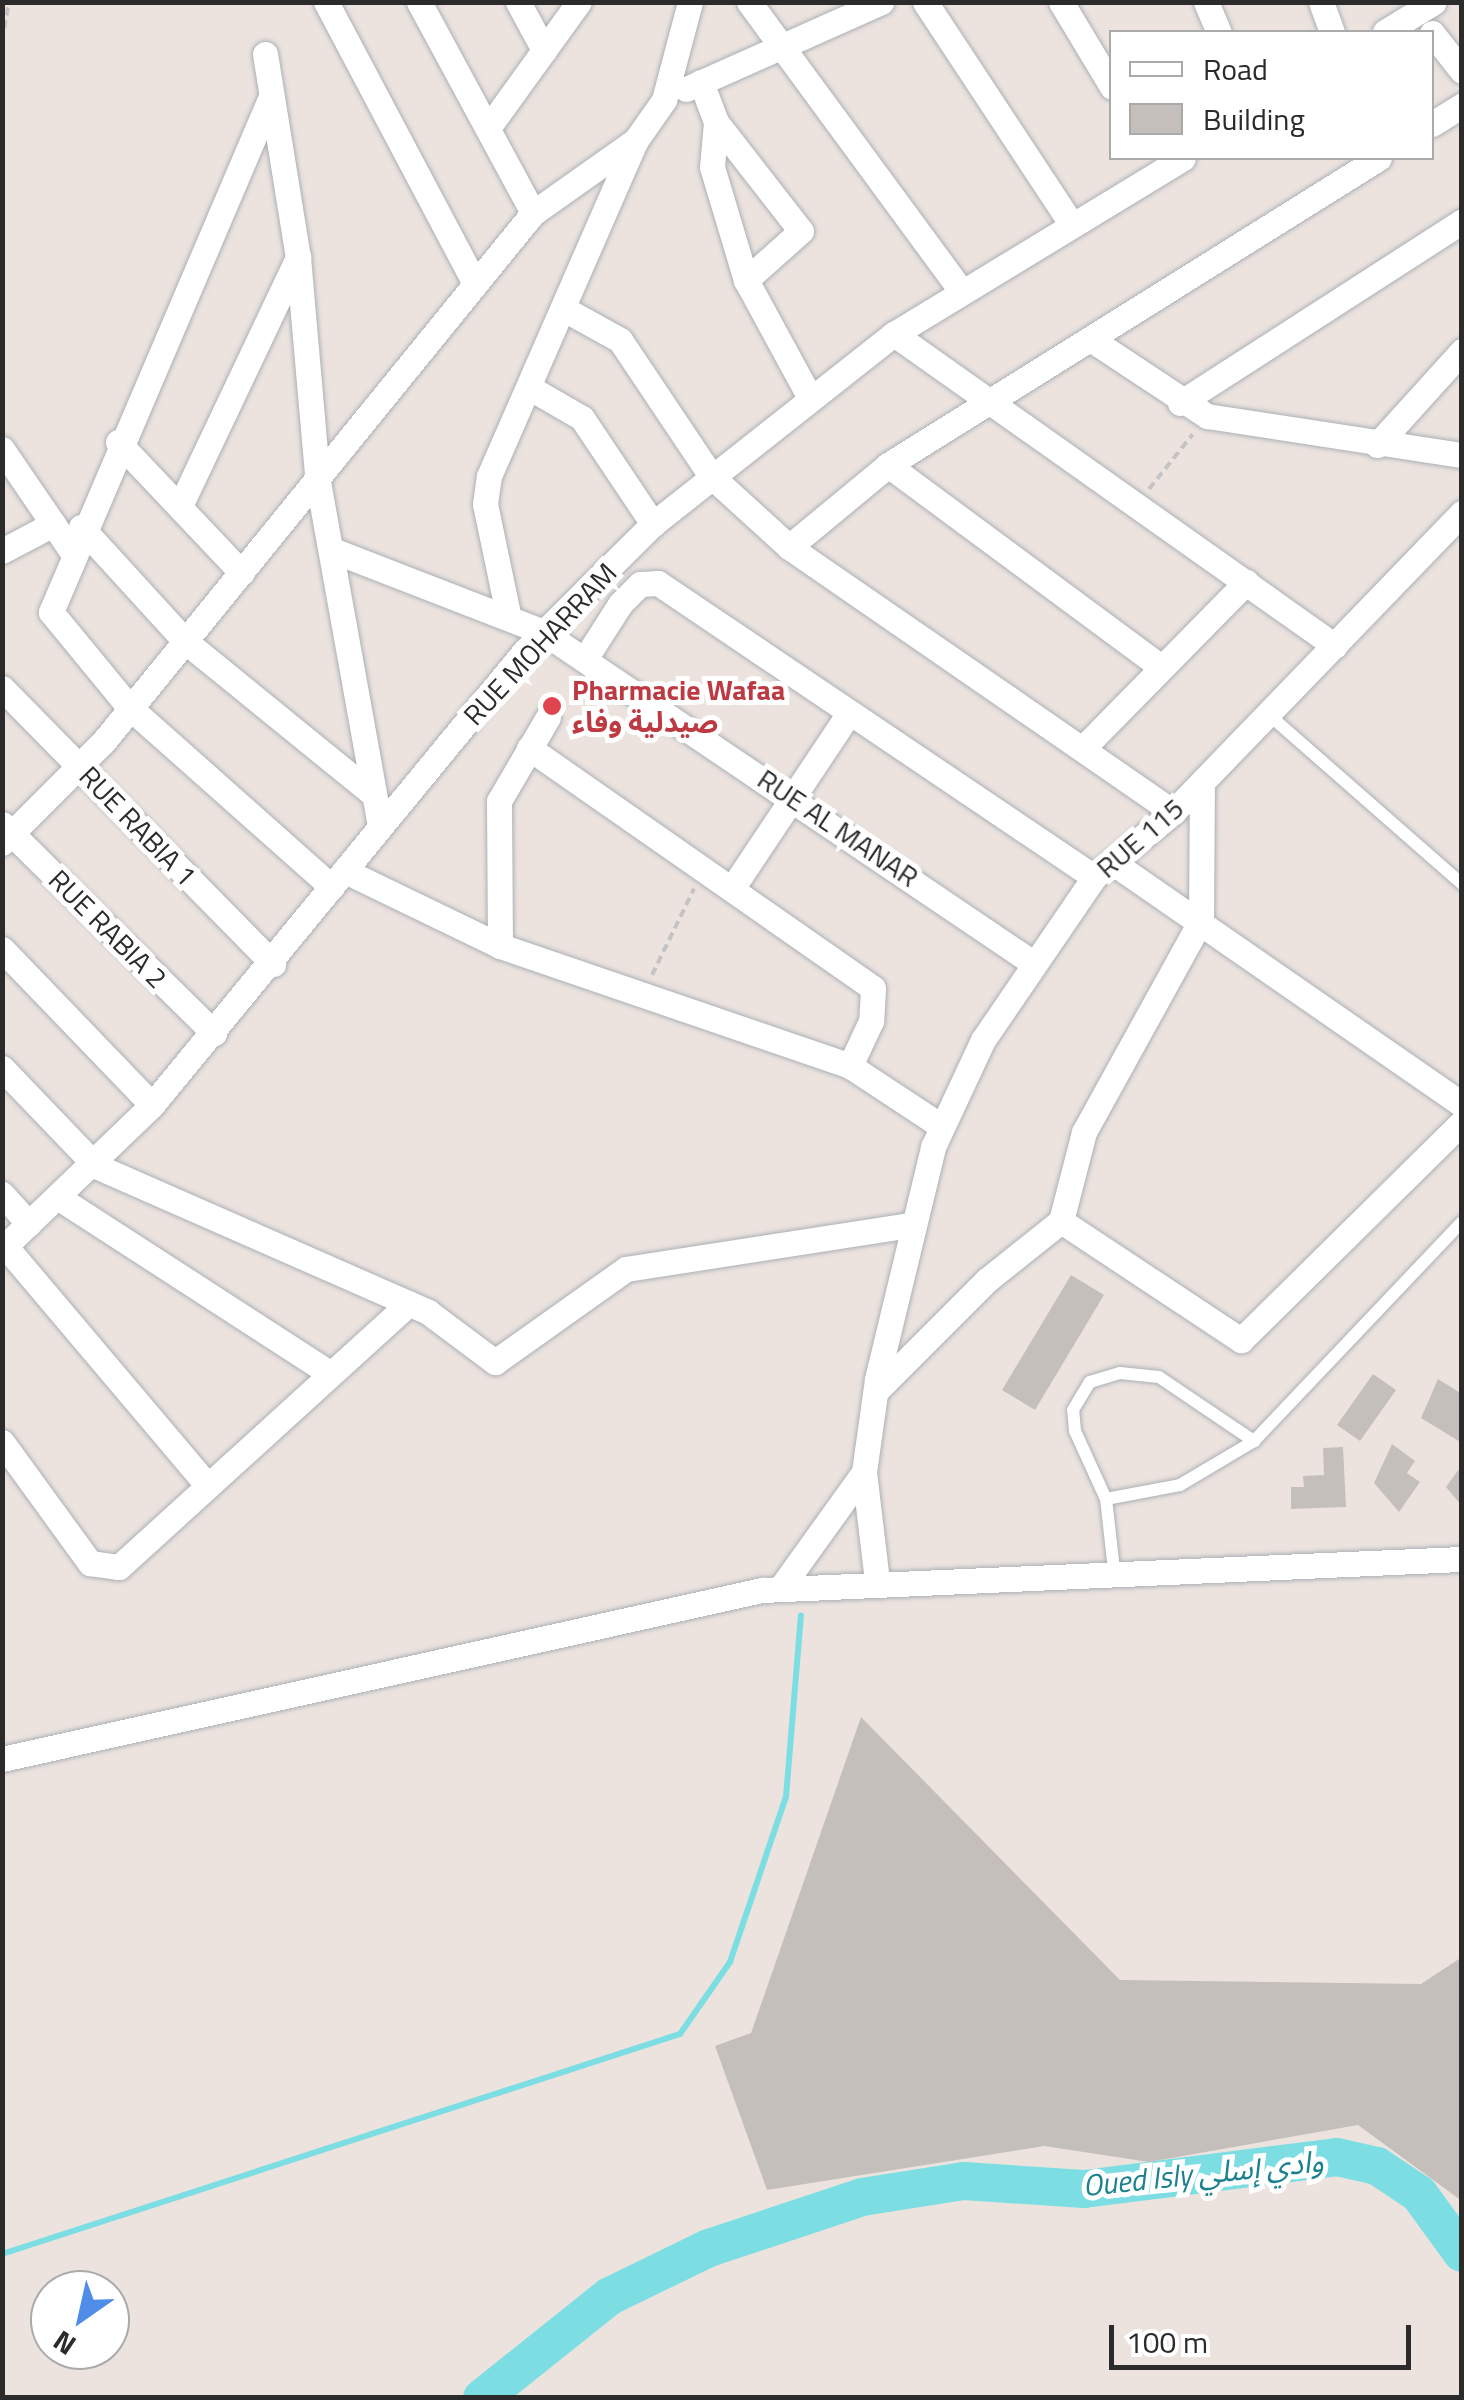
<!DOCTYPE html>
<html>
<head>
<meta charset="utf-8">
<style>
	body { margin:0 }
	#map { position:relative; width:1464px; height:2400px; overflow:hidden; background:#ece3df; font-family:"Titillium Web","Noto Sans Arabic",sans-serif }
	div>[style] { position:absolute }
	[style*='--x'] { left:calc(var(--x)*1px); top:calc(var(--y)*1px); width:calc(var(--w)*1px); rotate:calc(var(--a)*1deg) }
	.stream>* { height:6px; margin:-3px; padding:0 3px; transform-origin:3px; border-radius:3px; background:#7cdee3 }
	.river>* { height:38px; margin:-19px; padding:0 19px; transform-origin:19px; border-radius:19px; background:#7cdee3 }
	.building>* { inset:0; background:#c4bfba }
	.path>* { height:4px; margin-top:-2px; transform-origin:0; background:repeating-linear-gradient(90deg,#c4c4c4 0 8px,transparent 0 13px) }
	.roads { filter:drop-shadow(0 0 2px #abb0b6) drop-shadow(0 0 2px #abb0b6) }
	.service>* { height:12px; margin:-6px; padding:0 6px; transform-origin:6px; border-radius:6px; background:#fff }
	.minor>* { height:25px; margin:-12.5px; padding:0 12.5px; transform-origin:12.5px; border-radius:12.5px; background:#fff }
	.dots>* { width:28px; height:28px; translate:-50% -50%; box-sizing:border-box; border:5px solid #fff; border-radius:50% }
	span { translate:-50% -50%; white-space:nowrap; text-align:center; line-height:1.15; -webkit-text-stroke:10px #fff; paint-order:stroke }
	.street-label { font-size:28px; color:#2b2b2b }
	.health-label { font-size:28px; color:#be3a42; font-weight:700 }
	.left { translate:0 -50%; text-align:left }
	.water-label { font-size:30px; color:#1b8190; font-style:italic }
	.frame { position:absolute; inset:0; border:5px solid #2b2b2b; pointer-events:none }
	.legend { position:absolute; left:1109px; top:30px; width:325px; height:130px; box-sizing:border-box; background:#fff; border:2px solid #aaa; margin:0; padding:12px 18px; list-style:none; font-size:30px; color:#2b2b2b }
	.legend li { display:flex; align-items:center; gap:20px; height:50px }
	.legend b { width:50px; border:2px solid #aaa }
	.north { position:absolute; left:30px; top:2270px; width:100px; height:100px; box-sizing:border-box; background:#fff; border:2px solid #aaa; border-radius:50%; rotate:214deg; font-size:28px; font-weight:700; line-height:40px; text-align:center; color:#2b2b2b }
	.north::after { content:''; display:block; margin:auto; width:35px; height:45px; background:#4f8de9; clip-path:polygon(50% 0,100% 100%,50% 72%,0 100%) }
	.scale { position:absolute; left:1109px; top:2325px; width:302px; height:45px; box-sizing:border-box; border:5px solid #2b2b2b; border-top:0; padding-left:12px; font-size:30px; line-height:35px; white-space:nowrap; color:#2b2b2b; -webkit-text-stroke:8px #fff; paint-order:stroke }
</style>
</head>
<body>
<div id="map">
	<div class="stream">
		<i style="--x:2;--y:2254;--w:713;--a:-17.98"></i>
		<i style="--x:680;--y:2034;--w:88;--a:-55.2"></i>
		<i style="--x:730;--y:1962;--w:174;--a:-71.3"></i>
		<i style="--x:786;--y:1797;--w:182;--a:-85.3"></i>
	</div>
	<div class="river">
		<i style="--x:482;--y:2398;--w:164;--a:-38.6"></i>
		<i style="--x:610;--y:2296;--w:110;--a:-25.9"></i>
		<i style="--x:709;--y:2248;--w:161;--a:-18.4"></i>
		<i style="--x:862;--y:2197;--w:103;--a:-8.9"></i>
		<i style="--x:964;--y:2181;--w:120;--a:3.8"></i>
		<i style="--x:1084;--y:2189;--w:255;--a:-7.2"></i>
		<i style="--x:1337;--y:2157;--w:41;--a:12.7"></i>
		<i style="--x:1377;--y:2166;--w:50;--a:33.7"></i>
		<i style="--x:1419;--y:2194;--w:73;--a:53.9"></i>
	</div>
	<div class="building">
		<i style="clip-path:polygon(1071px 1275px,1104px 1295px,1035px 1410px,1002px 1390px)"></i>
		<i style="clip-path:polygon(1373px 1374px,1396px 1390px,1360px 1441px,1337px 1425px)"></i>
		<i style="clip-path:polygon(1438px 1379px,1462px 1394px,1462px 1443px,1421px 1418px)"></i>
		<i style="clip-path:polygon(1392px 1444px,1415px 1461px,1407px 1473px,1420px 1482px,1399px 1512px,1374px 1483px)"></i>
		<i style="clip-path:polygon(1343px 1447px,1346px 1507px,1291px 1509px,1291px 1487px,1304px 1487px,1303px 1476px,1324px 1475px,1323px 1448px)"></i>
		<i style="clip-path:polygon(1462px 1465px,1462px 1506px,1446px 1487px)"></i>
		<i style="clip-path:polygon(861px 1717px,1120px 1980px,1421px 1984px,1462px 1957px,1462px 2201px,1358px 2125px,1149px 2162px,1044px 2146px,767px 2190px,715px 2046px,751px 2033px)"></i>
	</div>
	<div class="path">
		<i style="--x:2;--y:41;--w:40;--a:-80"></i>
		<i style="--x:1149;--y:489;--w:70;--a:-51.3"></i>
		<i style="--x:652;--y:975;--w:96;--a:-64"></i>
	</div>
	<div class="roads">
		<div class="service">
			<i style="--x:1268;--y:714;--w:258;--a:41.2"></i>
			<i style="--x:1106;--y:1499;--w:75;--a:-10.7"></i>
			<i style="--x:1180;--y:1485;--w:86;--a:-30.7"></i>
			<i style="--x:1254;--y:1441;--w:302;--a:-46.5"></i>
			<i style="--x:1114;--y:1570;--w:71;--a:-96.4"></i>
			<i style="--x:1106;--y:1499;--w:75;--a:-114.5"></i>
			<i style="--x:1075;--y:1431;--w:21;--a:-95"></i>
			<i style="--x:1073;--y:1410;--w:33;--a:-59"></i>
			<i style="--x:1090;--y:1382;--w:31;--a:-17"></i>
			<i style="--x:1120;--y:1373;--w:39;--a:6"></i>
			<i style="--x:1159;--y:1377;--w:115;--a:34"></i>
		</div>
		<div class="minor">
			<i style="--x:326;--y:2;--w:318;--a:62.1"></i>
			<i style="--x:419;--y:2;--w:240;--a:61.6"></i>
			<i style="--x:518;--y:2;--w:55;--a:61.6"></i>
			<i style="--x:749;--y:2;--w:358;--a:53.7"></i>
			<i style="--x:925;--y:2;--w:267;--a:56.6"></i>
			<i style="--x:1061;--y:2;--w:99;--a:59"></i>
			<i style="--x:1206;--y:2;--w:33;--a:67"></i>
			<i style="--x:1321;--y:2;--w:32;--a:70"></i>
			<i style="--x:1385;--y:32;--w:57;--a:-31.5"></i>
			<i style="--x:1432;--y:33;--w:48;--a:51.7"></i>
			<i style="--x:265;--y:54;--w:206;--a:80.8"></i>
			<i style="--x:298;--y:257;--w:220;--a:85"></i>
			<i style="--x:317;--y:476;--w:356;--a:79.8"></i>
			<i style="--x:701;--y:82;--w:43;--a:69.4"></i>
			<i style="--x:716;--y:122;--w:138;--a:52.1"></i>
			<i style="--x:801;--y:231;--w:74;--a:138.3"></i>
			<i style="--x:686;--y:89;--w:214;--a:-24"></i>
			<i style="--x:270;--y:99;--w:558;--a:113.12"></i>
			<i style="--x:51;--y:612;--w:123;--a:50.6"></i>
			<i style="--x:129;--y:707;--w:271;--a:41.6"></i>
			<i style="--x:716;--y:122;--w:45;--a:95.1"></i>
			<i style="--x:712;--y:167;--w:118;--a:73.3"></i>
			<i style="--x:746;--y:280;--w:130;--a:61.5"></i>
			<i style="--x:1432;--y:124;--w:36;--a:-32"></i>
			<i style="--x:488;--y:128;--w:155;--a:-54.2"></i>
			<i style="--x:564;--y:309;--w:64;--a:29"></i>
			<i style="--x:620;--y:340;--w:164;--a:56.2"></i>
			<i style="--x:711;--y:476;--w:105;--a:42.3"></i>
			<i style="--x:789;--y:547;--w:467;--a:34.6"></i>
			<i style="--x:894;--y:334;--w:540;--a:35.28"></i>
			<i style="--x:1092;--y:340;--w:138;--a:33.5"></i>
			<i style="--x:1207;--y:416;--w:258;--a:8.7"></i>
			<i style="--x:530;--y:388;--w:60;--a:30"></i>
			<i style="--x:582;--y:418;--w:128;--a:56.2"></i>
			<i style="--x:1180;--y:403;--w:336;--a:-32.8"></i>
			<i style="--x:118;--y:442;--w:180;--a:46.6"></i>
			<i style="--x:1377;--y:445;--w:127;--a:-47.9"></i>
			<i style="--x:2;--y:449;--w:122;--a:55.7"></i>
			<i style="--x:888;--y:465;--w:335;--a:36.5"></i>
			<i style="--x:180;--y:506;--w:276;--a:-64.6"></i>
			<i style="--x:81;--y:527;--w:156;--a:47.6"></i>
			<i style="--x:186;--y:642;--w:242;--a:39.1"></i>
			<i style="--x:789;--y:547;--w:129;--a:-39.6"></i>
			<i style="--x:888;--y:465;--w:579;--a:-32.02"></i>
			<i style="--x:332;--y:550;--w:226;--a:21.2"></i>
			<i style="--x:543;--y:632;--w:588;--a:34.04"></i>
			<i style="--x:2;--y:551;--w:58;--a:-27.9"></i>
			<i style="--x:508;--y:614;--w:112;--a:-101.8"></i>
			<i style="--x:485;--y:504;--w:28;--a:-82"></i>
			<i style="--x:489;--y:476;--w:367;--a:-66.4"></i>
			<i style="--x:636;--y:140;--w:49;--a:-55"></i>
			<i style="--x:664;--y:100;--w:101;--a:-75.1"></i>
			<i style="--x:585;--y:659;--w:65;--a:-57.5"></i>
			<i style="--x:620;--y:604;--w:28;--a:-45"></i>
			<i style="--x:640;--y:584;--w:18;--a:-3"></i>
			<i style="--x:658;--y:583;--w:526;--a:33.99"></i>
			<i style="--x:2;--y:688;--w:387;--a:45.5"></i>
			<i style="--x:529;--y:748;--w:419;--a:34.9"></i>
			<i style="--x:873;--y:988;--w:33;--a:93"></i>
			<i style="--x:871;--y:1021;--w:50;--a:115"></i>
			<i style="--x:1083;--y:748;--w:233;--a:-45.5"></i>
			<i style="--x:2;--y:824;--w:298;--a:44.6"></i>
			<i style="--x:2;--y:843;--w:144;--a:-45"></i>
			<i style="--x:104;--y:741;--w:680;--a:-50.91"></i>
			<i style="--x:533;--y:213;--w:126;--a:-35.3"></i>
			<i style="--x:1112;--y:862;--w:426;--a:34.7"></i>
			<i style="--x:345;--y:871;--w:172;--a:25.8"></i>
			<i style="--x:500;--y:946;--w:370;--a:18.9"></i>
			<i style="--x:850;--y:1066;--w:109;--a:33.4"></i>
			<i style="--x:733;--y:887;--w:209;--a:-56.3"></i>
			<i style="--x:500;--y:946;--w:145;--a:-90.4"></i>
			<i style="--x:499;--y:801;--w:97;--a:-59.7"></i>
			<i style="--x:2;--y:949;--w:216;--a:46.1"></i>
			<i style="--x:2;--y:1068;--w:136;--a:46.2"></i>
			<i style="--x:96;--y:1166;--w:363;--a:23.7"></i>
			<i style="--x:428;--y:1312;--w:84;--a:36.7"></i>
			<i style="--x:495;--y:1362;--w:161;--a:-35.4"></i>
			<i style="--x:626;--y:1269;--w:287;--a:-8.8"></i>
			<i style="--x:2;--y:1194;--w:40;--a:48"></i>
			<i style="--x:59;--y:1198;--w:323;--a:32.9"></i>
			<i style="--x:1061;--y:1221;--w:216;--a:33.5"></i>
			<i style="--x:1241;--y:1340;--w:310;--a:-44.6"></i>
			<i style="--x:6;--y:1247;--w:310;--a:49.8"></i>
			<i style="--x:2;--y:1249;--w:208;--a:-43.8"></i>
			<i style="--x:152;--y:1105;--w:586;--a:-50.61"></i>
			<i style="--x:524;--y:652;--w:182;--a:-44.8"></i>
			<i style="--x:653;--y:524;--w:307;--a:-38.3"></i>
			<i style="--x:894;--y:334;--w:338;--a:-31.3"></i>
			<i style="--x:876;--y:1391;--w:157;--a:-45"></i>
			<i style="--x:987;--y:1280;--w:95;--a:-38.6"></i>
			<i style="--x:1061;--y:1221;--w:92;--a:-75.5"></i>
			<i style="--x:1084;--y:1132;--w:242;--a:-61.1"></i>
			<i style="--x:1201;--y:920;--w:137;--a:-89.6"></i>
			<i style="--x:2;--y:1442;--w:150;--a:54"></i>
			<i style="--x:90;--y:1563;--w:29;--a:8"></i>
			<i style="--x:119;--y:1567;--w:392;--a:-42.3"></i>
			<i style="--x:877;--y:1581;--w:110;--a:-96.8"></i>
			<i style="--x:864;--y:1472;--w:94;--a:-82"></i>
			<i style="--x:877;--y:1379;--w:239;--a:-76.4"></i>
			<i style="--x:933;--y:1147;--w:118;--a:-65"></i>
			<i style="--x:983;--y:1040;--w:197;--a:-55.7"></i>
			<i style="--x:1094;--y:877;--w:102;--a:-39.4"></i>
			<i style="--x:1173;--y:812;--w:416;--a:-46"></i>
			<i style="--x:780;--y:1589;--w:144;--a:-54.3"></i>
			<i style="--x:2;--y:1759;--w:779;--a:-12.54"></i>
			<i style="--x:762;--y:1590;--w:701;--a:-2.54"></i>
		</div>
	</div>
	<div class="dots">
		<i style="left:552px;top:706px;background:#e0444e"></i>
	</div>
	<div class="street-label">
		<span style="left:540px;top:644px;rotate:-47deg">RUE MOHARRAM</span>
		<span style="left:138px;top:826px;rotate:46deg">RUE RABIA 1</span>
		<span style="left:838px;top:828px;rotate:34deg">RUE AL MANAR</span>
		<span style="left:1140px;top:838px;rotate:-41deg">RUE 115</span>
		<span style="left:108px;top:929px;rotate:45deg">RUE RABIA 2</span>
	</div>
	<div class="health-label">
		<span class="left" style="left:572px;top:706px">Pharmacie Wafaa<br>صيدلية وفاء</span>
	</div>
	<div class="water-label">
		<span style="left:1203px;top:2173px;rotate:-6deg">Oued Isly وادي إسلي</span>
	</div>
	<div class="frame"></div>
	<ul class="legend">
	<li><b style="height:12px;background:#fff"></b>Road</li>
	<li><b style="height:28px;background:#c4bfba"></b>Building</li>
	</ul>
	<div class="north">N</div>
	<div class="scale">100 m</div>
</div>
</body>
</html>
